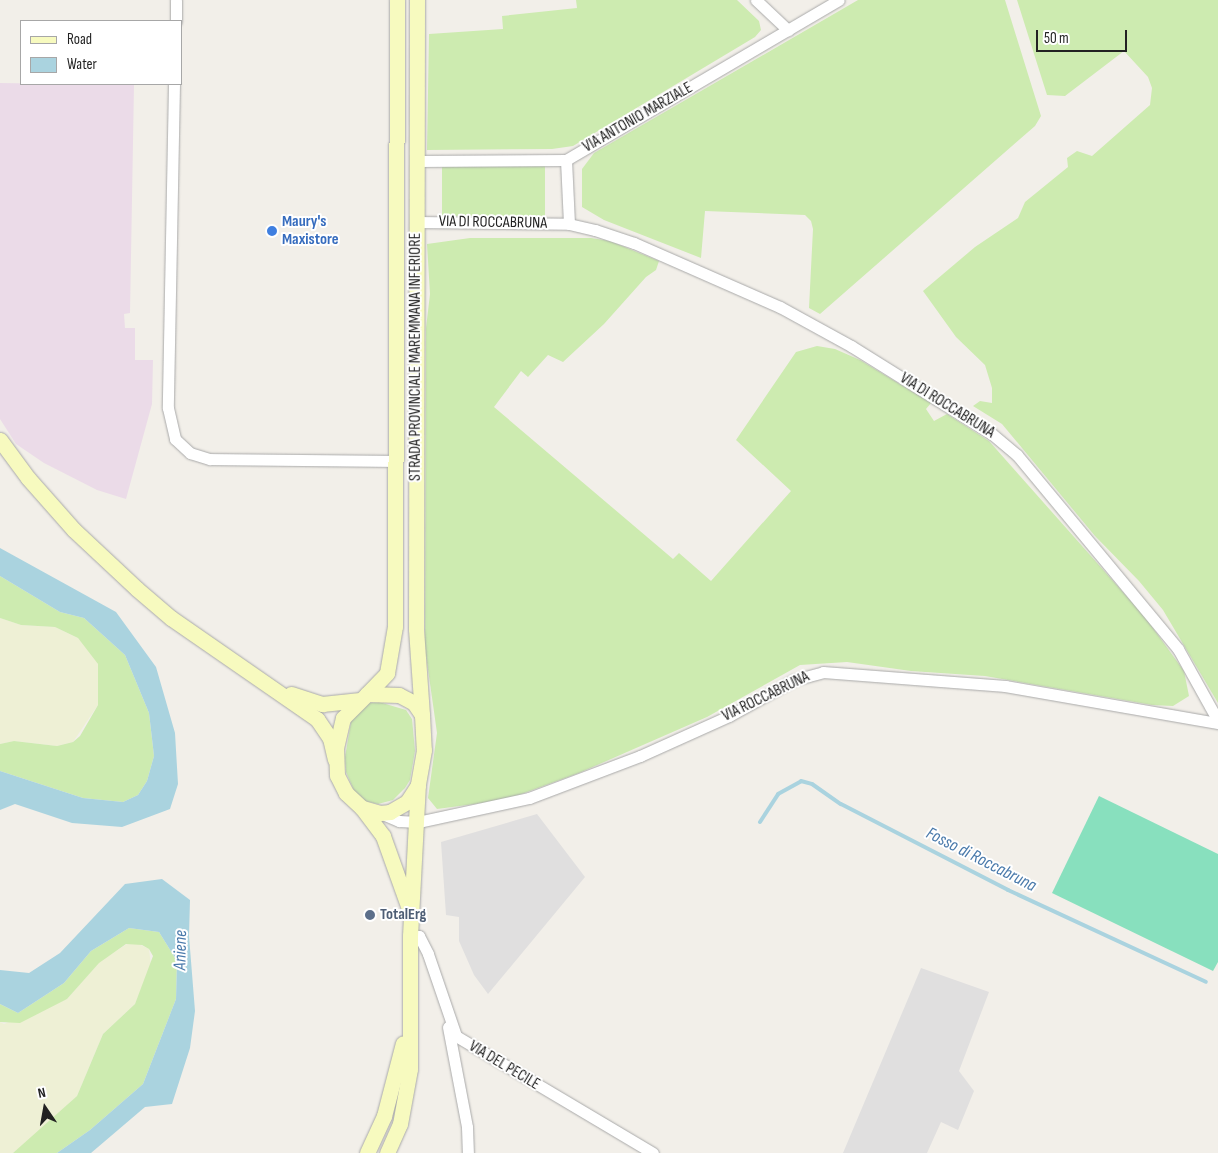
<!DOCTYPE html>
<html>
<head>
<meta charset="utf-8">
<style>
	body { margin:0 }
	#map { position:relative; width:1218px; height:1153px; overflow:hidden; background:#f2efe9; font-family:"Sofia Sans Condensed",sans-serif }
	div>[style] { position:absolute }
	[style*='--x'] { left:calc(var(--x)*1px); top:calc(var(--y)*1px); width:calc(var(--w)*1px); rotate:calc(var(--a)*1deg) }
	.residential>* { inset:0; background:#e0dfdf }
	.industrial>* { inset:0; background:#ebdbe8 }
	.farmland>* { inset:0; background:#eef0d5 }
	.grass>* { inset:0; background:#cdebb0 }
	.pitch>* { inset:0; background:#88e0be }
	.water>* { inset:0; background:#aad3df }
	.stream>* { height:4px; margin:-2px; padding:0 2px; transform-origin:2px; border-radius:2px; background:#aad3df }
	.roads { filter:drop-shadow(0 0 1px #a9a9a9) drop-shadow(0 0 1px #a9a9a9) }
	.minor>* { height:11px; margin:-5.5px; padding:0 5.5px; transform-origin:5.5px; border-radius:5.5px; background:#fff }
	.secondary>* { height:15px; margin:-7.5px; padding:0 7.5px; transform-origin:7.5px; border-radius:7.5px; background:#f7fabf }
	.dots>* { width:14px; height:14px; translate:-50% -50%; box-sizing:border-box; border:2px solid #fff; border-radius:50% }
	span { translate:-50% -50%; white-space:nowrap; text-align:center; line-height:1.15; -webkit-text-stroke:4px #fff; paint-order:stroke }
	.street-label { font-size:16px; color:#222 }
	.shop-label { font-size:16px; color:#366cbe; font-weight:700 }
	.left { translate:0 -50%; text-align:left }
	.service-label { font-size:16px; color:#4e5e75; font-weight:700 }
	.water-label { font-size:18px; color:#4a7aab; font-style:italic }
	.legend { position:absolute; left:20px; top:20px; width:162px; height:65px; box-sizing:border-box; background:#fff; border:1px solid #a7a7a7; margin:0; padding:6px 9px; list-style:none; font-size:15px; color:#222 }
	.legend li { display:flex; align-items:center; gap:10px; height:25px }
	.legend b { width:25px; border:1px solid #a7a7a7 }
	.north { position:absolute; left:20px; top:1083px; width:50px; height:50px; -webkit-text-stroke:4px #fff; paint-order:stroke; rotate:348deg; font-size:14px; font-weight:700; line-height:20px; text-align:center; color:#222 }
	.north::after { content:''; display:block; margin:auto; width:18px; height:22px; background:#222; clip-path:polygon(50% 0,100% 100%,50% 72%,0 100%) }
	.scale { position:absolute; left:1036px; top:30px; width:91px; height:22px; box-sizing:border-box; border:2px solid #222; border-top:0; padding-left:6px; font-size:15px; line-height:18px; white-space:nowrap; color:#222; -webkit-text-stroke:4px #fff; paint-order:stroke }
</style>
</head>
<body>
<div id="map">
	<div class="residential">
		<i style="clip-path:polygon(537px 814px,585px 877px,488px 994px,474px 975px,459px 941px,459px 917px,446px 915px,441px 842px)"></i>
		<i style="clip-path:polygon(921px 968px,989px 992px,959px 1071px,974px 1091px,958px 1130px,941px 1122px,927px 1153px,843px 1153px)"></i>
	</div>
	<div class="industrial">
		<i style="clip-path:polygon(0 83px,134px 85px,130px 313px,124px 314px,125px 328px,135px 328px,135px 360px,153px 360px,152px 404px,126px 499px,97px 490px,44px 463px,16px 444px,0 419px)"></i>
	</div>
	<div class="farmland">
		<i style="clip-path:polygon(0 618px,21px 625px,55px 627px,78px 638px,90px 650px,98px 664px,98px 705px,73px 742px,57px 746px,14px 741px,0 744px)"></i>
		<i style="clip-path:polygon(135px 942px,149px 949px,151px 965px,135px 1004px,103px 1034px,77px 1096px,20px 1148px,13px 1153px,0 1153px,0 1022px,4px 1024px,67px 999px,99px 962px,127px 944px)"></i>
	</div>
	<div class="grass">
		<i style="clip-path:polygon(576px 0,737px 0,759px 21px,761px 30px,755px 37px,573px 146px,552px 149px,427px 150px,429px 34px,503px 29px,502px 16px,577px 8px)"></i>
		<i style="clip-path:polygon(858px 0,1005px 0,1041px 116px,1035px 126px,820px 314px,809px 308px,813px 229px,811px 221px,805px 215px,705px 211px,701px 258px,604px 220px,582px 207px,582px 169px,594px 153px)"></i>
		<i style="clip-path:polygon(1017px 0,1218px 0,1218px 703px,1163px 610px,1139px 581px,1095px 536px,1002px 424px,973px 406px,980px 401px,992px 403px,992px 388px,985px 365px,956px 337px,923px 291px,975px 247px,1018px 218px,1025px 202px,1068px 167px,1067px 158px,1077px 151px,1092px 156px,1150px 105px,1152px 88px,1148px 77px,1124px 51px,1065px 96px,1047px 95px)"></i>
		<i style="clip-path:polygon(442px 166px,545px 166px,545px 216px,442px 216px)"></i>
		<i style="clip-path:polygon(470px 238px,591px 238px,610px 241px,659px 261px,656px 270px,646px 277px,604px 324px,563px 362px,548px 355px,528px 377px,521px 371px,494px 407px,673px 559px,679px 553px,711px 581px,791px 491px,736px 440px,796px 352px,817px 346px,835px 349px,860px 360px,931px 403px,926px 409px,934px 421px,947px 414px,989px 441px,1145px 617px,1184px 671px,1189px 696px,1173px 706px,1152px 705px,985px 676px,911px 671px,847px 662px,800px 665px,707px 717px,579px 773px,505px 800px,437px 809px,428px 798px,437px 733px,425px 648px,426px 328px,430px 294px,427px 244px)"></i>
		<i style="clip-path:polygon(0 576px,60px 612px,84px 618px,125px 655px,149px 713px,154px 756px,147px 781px,138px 795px,123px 802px,83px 798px,0 771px,0 744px,14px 741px,57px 746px,73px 742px,80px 736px,98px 705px,98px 664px,78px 638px,55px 627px,21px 625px,0 618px)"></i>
		<i style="clip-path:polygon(379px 702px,406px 710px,412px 719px,415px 751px,410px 780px,405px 788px,393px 800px,378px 804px,364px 801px,355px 793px,346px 772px,345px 757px,351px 722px,355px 714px,369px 703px)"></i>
		<i style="clip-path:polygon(129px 928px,159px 932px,177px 961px,176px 999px,143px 1084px,90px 1130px,57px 1153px,13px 1153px,77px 1096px,103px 1034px,135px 1004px,153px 956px,149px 949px,142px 945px,126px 944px,99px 963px,67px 999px,20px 1023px,0 1022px,0 1004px,18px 1013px,64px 983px,91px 951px)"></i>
	</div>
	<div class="pitch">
		<i style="clip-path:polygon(1099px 796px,1218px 854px,1218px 962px,1213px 971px,1052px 893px)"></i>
	</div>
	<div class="water">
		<i style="clip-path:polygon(0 548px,116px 612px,156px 667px,175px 733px,178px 784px,170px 809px,122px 827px,72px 823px,15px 804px,0 810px,0 771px,83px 798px,123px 802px,138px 795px,147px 781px,154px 756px,149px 713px,125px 655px,84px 618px,60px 612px,0 576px)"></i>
		<i style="clip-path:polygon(162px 879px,190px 900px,189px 936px,195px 1011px,190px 1048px,172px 1104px,145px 1107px,91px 1153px,57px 1153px,90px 1130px,143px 1084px,176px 999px,177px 961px,159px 932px,129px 928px,91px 951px,64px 983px,18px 1013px,0 1004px,0 970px,29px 973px,60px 953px,125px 884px)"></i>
	</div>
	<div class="stream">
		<i style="--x:760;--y:822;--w:33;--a:-57"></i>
		<i style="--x:778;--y:794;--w:26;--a:-29"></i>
		<i style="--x:801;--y:781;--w:11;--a:15"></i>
		<i style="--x:812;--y:784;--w:35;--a:35"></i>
		<i style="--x:841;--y:804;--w:188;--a:27.2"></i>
		<i style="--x:1008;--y:890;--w:218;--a:24.9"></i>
	</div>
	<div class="roads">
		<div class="minor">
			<i style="--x:756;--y:0;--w:44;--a:43.2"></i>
			<i style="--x:176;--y:21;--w:21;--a:-90"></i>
			<i style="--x:174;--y:84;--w:324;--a:91.1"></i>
			<i style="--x:168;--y:408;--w:32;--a:77"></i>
			<i style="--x:175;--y:439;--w:21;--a:43"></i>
			<i style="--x:190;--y:453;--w:21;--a:17"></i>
			<i style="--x:210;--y:459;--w:184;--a:0.6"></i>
			<i style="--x:566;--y:160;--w:64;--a:87.3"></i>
			<i style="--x:417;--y:161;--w:149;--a:-0.4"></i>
			<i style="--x:566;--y:160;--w:316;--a:-30.4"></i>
			<i style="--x:416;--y:222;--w:153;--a:0.7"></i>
			<i style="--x:569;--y:224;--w:27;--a:13"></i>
			<i style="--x:595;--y:230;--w:41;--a:18.4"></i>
			<i style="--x:634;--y:243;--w:159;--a:23.7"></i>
			<i style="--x:780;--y:307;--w:81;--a:28.8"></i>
			<i style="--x:851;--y:346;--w:166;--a:32"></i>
			<i style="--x:992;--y:434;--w:33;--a:40"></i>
			<i style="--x:1017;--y:455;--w:252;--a:50.3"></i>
			<i style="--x:1178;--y:649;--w:82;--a:60.9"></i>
			<i style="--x:380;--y:813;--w:21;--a:23"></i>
			<i style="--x:399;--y:821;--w:19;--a:3"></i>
			<i style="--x:418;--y:822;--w:114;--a:-12.2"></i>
			<i style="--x:529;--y:798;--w:119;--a:-20.7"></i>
			<i style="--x:640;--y:756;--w:98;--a:-24.2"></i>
			<i style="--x:729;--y:716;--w:74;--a:-29"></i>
			<i style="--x:794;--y:680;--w:30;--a:-15"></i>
			<i style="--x:823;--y:672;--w:183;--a:4.4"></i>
			<i style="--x:1005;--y:686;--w:216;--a:9.9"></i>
			<i style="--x:410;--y:936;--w:9;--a:0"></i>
			<i style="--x:419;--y:936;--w:20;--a:63"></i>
			<i style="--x:428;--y:954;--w:87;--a:71.1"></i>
			<i style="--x:456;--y:1036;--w:229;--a:30.7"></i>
			<i style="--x:448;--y:1027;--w:102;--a:79.2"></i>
			<i style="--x:467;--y:1127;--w:26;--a:88"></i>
		</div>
		<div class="secondary">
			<i style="--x:417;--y:0;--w:629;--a:90.09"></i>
			<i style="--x:416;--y:629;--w:86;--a:86"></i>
			<i style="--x:0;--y:440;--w:47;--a:53.6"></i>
			<i style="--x:28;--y:478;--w:69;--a:48.5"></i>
			<i style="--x:74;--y:530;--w:86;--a:43.1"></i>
			<i style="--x:137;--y:589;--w:45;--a:40.5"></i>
			<i style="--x:171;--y:618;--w:178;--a:34.7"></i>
			<i style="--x:317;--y:719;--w:23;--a:56"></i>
			<i style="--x:330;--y:738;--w:22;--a:77"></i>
			<i style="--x:291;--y:694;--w:33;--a:18"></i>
			<i style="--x:322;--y:704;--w:36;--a:-6"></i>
			<i style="--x:367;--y:694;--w:29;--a:-46"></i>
			<i style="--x:387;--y:673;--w:48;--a:-80.3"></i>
			<i style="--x:395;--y:626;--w:626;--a:-89.82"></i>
			<i style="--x:367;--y:694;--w:32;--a:2"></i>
			<i style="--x:399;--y:695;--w:17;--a:28"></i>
			<i style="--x:414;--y:703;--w:14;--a:56"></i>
			<i style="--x:422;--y:715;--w:35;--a:87"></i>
			<i style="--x:424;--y:750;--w:36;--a:100"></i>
			<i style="--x:418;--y:785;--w:20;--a:123"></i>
			<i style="--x:407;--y:802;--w:20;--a:150"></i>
			<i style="--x:390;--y:812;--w:10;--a:174"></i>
			<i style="--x:380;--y:813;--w:19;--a:-164"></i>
			<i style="--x:362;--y:808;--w:22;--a:-137"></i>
			<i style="--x:346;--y:793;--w:20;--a:-117"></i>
			<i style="--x:337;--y:775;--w:27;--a:-92"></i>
			<i style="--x:336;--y:748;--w:31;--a:-77"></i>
			<i style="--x:343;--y:718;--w:34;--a:-45"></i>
			<i style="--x:362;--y:808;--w:35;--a:53"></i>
			<i style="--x:383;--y:836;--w:74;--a:70.3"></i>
			<i style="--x:367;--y:1153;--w:41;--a:-65.3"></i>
			<i style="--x:384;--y:1116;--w:75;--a:-75.4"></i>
			<i style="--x:387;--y:1153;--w:32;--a:-66"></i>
			<i style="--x:400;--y:1124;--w:56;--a:-79.7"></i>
			<i style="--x:410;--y:1069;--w:133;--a:-90"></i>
			<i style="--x:410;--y:936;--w:151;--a:-87"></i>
		</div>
	</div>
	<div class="dots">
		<i style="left:272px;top:231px;background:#3f7fe0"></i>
		<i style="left:370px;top:915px;background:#5c6f8a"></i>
	</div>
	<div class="street-label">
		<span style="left:638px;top:118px;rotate:-30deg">VIA ANTONIO MARZIALE</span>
		<span style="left:493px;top:223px;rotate:1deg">VIA DI ROCCABRUNA</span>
		<span style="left:416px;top:357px;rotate:-90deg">STRADA PROVINCIALE MAREMMANA INFERIORE</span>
		<span style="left:947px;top:406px;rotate:32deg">VIA DI ROCCABRUNA</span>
		<span style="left:766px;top:697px;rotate:-26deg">VIA ROCCABRUNA</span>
		<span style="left:504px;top:1066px;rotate:31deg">VIA DEL PECILE</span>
	</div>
	<div class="shop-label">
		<span class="left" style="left:282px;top:231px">Maury's<br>Maxistore</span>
	</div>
	<div class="service-label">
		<span class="left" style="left:380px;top:915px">TotalErg</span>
	</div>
	<div class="water-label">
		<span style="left:981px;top:860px;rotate:27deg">Fosso di Roccabruna</span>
		<span style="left:181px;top:950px;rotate:-89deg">Aniene</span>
	</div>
	<ul class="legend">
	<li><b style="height:6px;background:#f7fabf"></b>Road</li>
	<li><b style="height:14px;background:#aad3df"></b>Water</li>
	</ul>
	<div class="north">N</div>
	<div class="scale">50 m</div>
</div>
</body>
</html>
